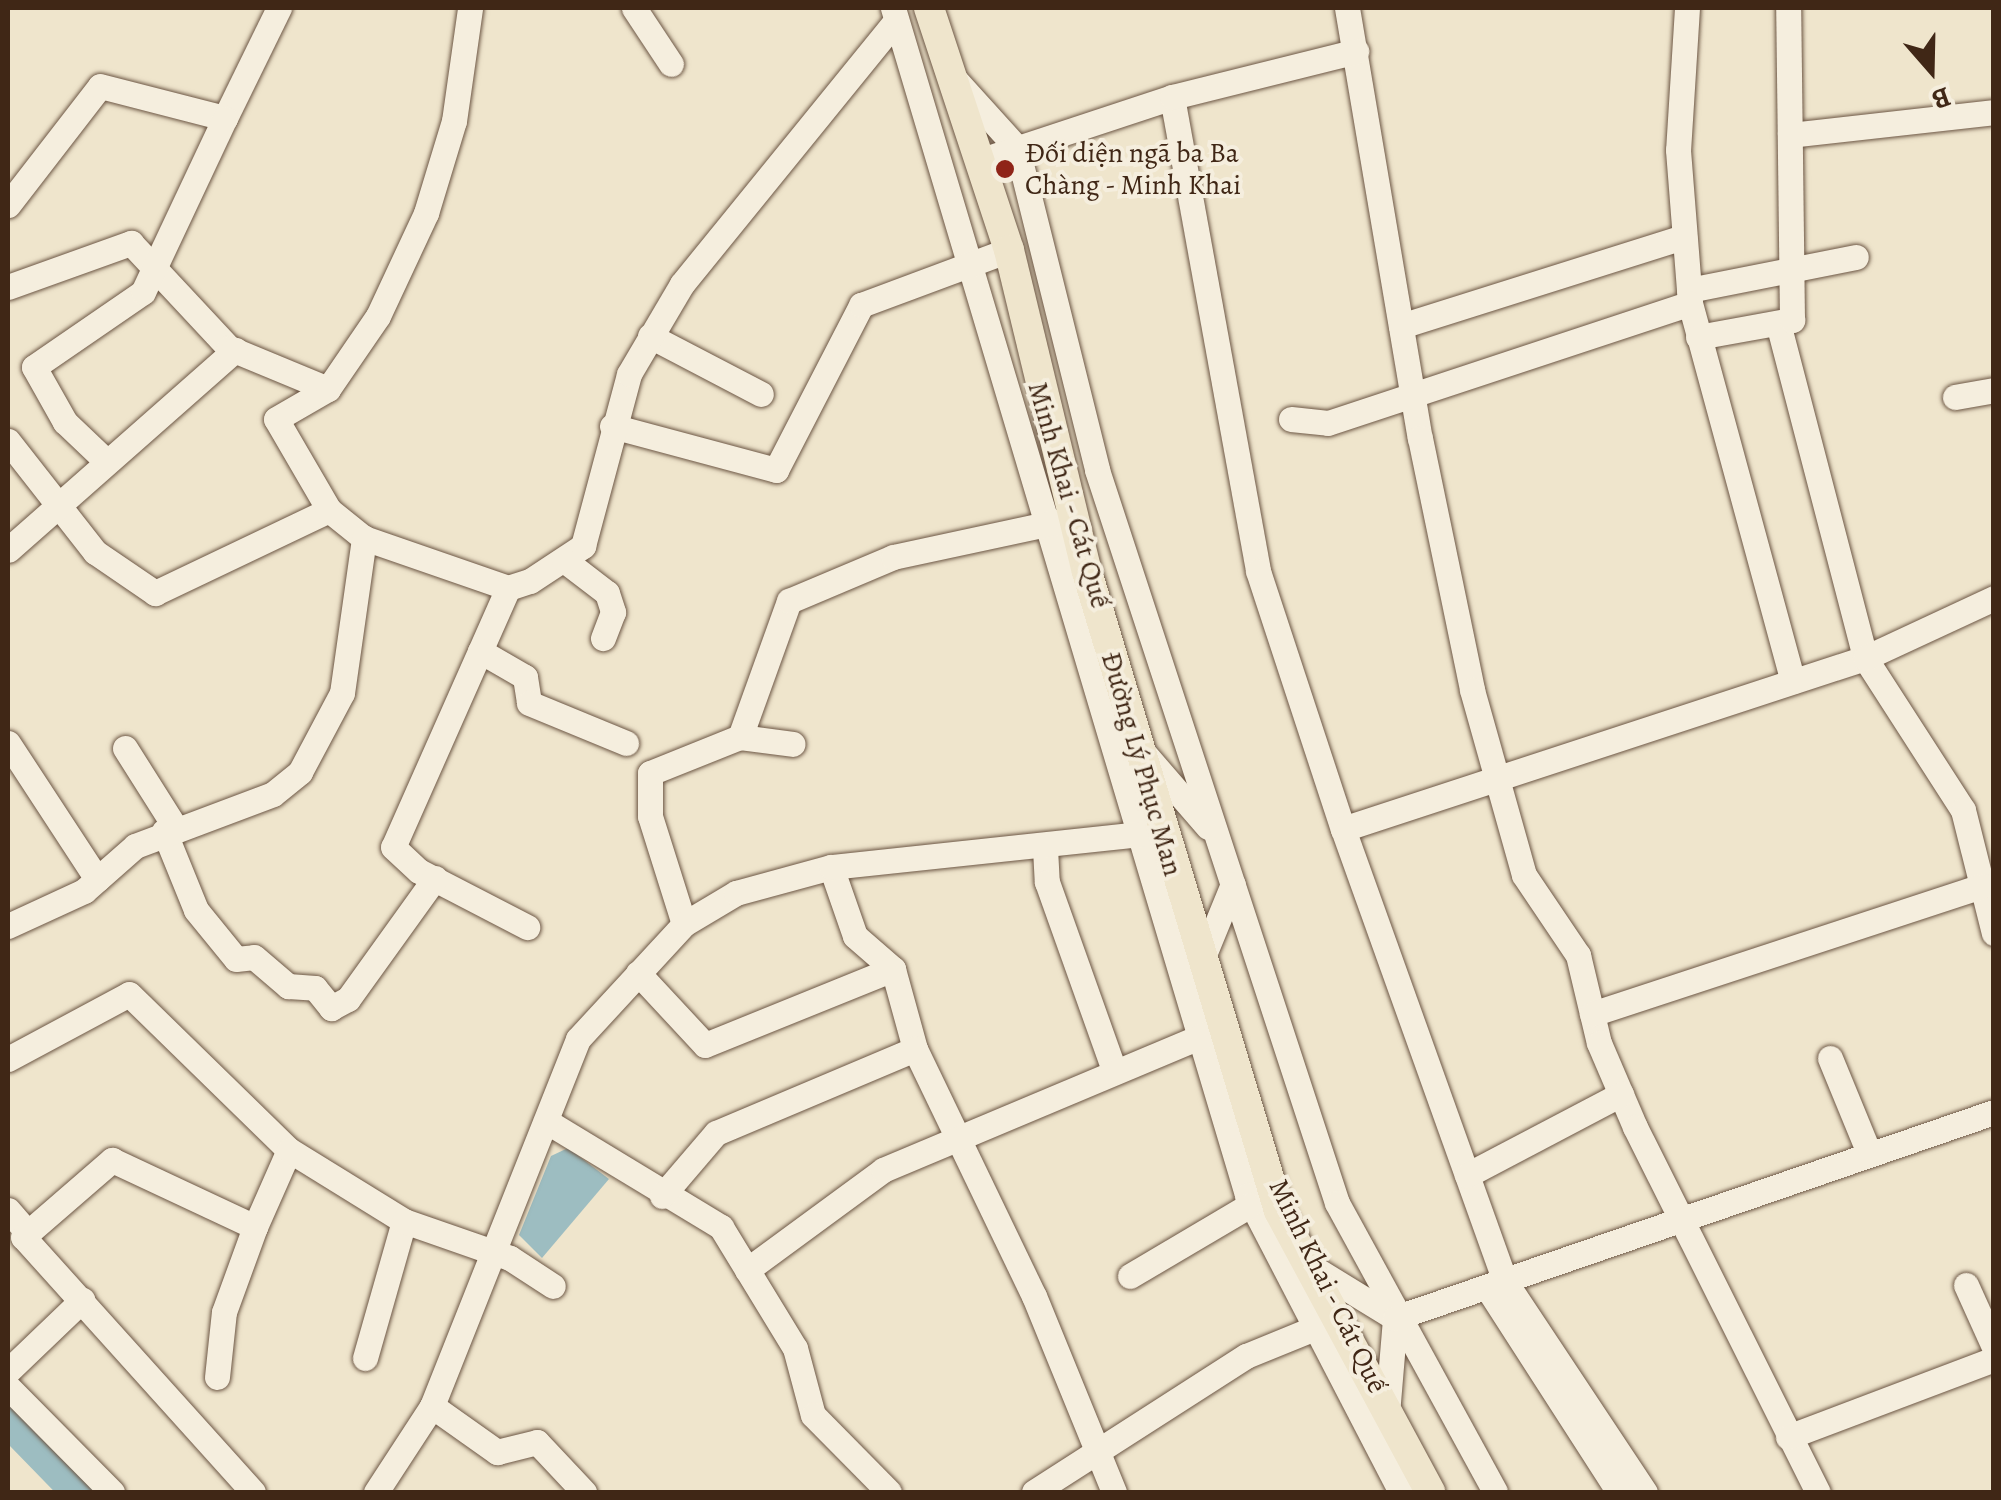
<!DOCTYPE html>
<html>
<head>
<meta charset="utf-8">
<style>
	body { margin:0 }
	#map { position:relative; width:2001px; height:1500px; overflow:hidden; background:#efe5cc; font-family:Alegreya,serif }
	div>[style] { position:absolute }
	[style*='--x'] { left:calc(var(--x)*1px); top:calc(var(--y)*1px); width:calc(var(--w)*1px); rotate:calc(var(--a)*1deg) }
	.water>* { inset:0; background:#9dbdc1 }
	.river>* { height:32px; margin:-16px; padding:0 16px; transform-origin:16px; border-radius:16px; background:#9dbdc1 }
	.roads { filter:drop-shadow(0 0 2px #6c5644) drop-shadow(0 0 2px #6c5644) }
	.minor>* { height:25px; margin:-12.5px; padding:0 12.5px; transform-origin:12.5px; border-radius:12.5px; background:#f5eede }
	.major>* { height:30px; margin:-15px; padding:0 15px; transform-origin:15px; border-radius:15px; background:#efe5cc }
	.dots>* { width:28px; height:28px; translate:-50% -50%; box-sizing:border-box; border:5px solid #f5eede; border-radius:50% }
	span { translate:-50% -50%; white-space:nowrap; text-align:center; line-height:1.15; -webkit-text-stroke:8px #f5eede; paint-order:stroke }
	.poi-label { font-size:28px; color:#402716 }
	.left { translate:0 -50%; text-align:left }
	.street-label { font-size:28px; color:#402716 }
	.frame { position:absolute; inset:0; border:10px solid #402716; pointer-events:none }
	.north { position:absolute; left:1881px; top:20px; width:100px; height:100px; -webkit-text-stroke:8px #f5eede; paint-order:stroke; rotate:160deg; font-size:28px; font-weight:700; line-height:40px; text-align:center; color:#402716 }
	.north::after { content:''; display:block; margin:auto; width:35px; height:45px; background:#402716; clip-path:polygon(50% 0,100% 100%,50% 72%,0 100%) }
</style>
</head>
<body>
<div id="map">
	<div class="water">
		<i style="clip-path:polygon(568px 1148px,609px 1179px,542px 1258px,519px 1235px,551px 1156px)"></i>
	</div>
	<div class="river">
		<i style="--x:8;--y:1421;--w:99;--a:45.8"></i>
	</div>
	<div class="roads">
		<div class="minor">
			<i style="--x:634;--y:8;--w:67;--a:56.5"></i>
			<i style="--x:893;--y:8;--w:1239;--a:73.39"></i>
			<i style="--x:1247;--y:1195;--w:335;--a:62.6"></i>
			<i style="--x:1347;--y:8;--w:436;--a:80.4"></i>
			<i style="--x:1420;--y:438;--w:257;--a:78.3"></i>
			<i style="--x:1472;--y:690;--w:192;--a:74.3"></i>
			<i style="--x:1524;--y:875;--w:97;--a:56"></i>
			<i style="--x:1578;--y:955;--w:90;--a:76.6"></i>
			<i style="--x:1599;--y:1043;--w:91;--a:66.8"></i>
			<i style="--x:1635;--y:1127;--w:408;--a:63.4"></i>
			<i style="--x:1687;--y:8;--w:142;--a:93.6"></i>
			<i style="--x:1678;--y:150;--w:153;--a:85.5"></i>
			<i style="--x:1690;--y:303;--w:392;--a:74.8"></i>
			<i style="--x:950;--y:74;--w:100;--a:47.8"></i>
			<i style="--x:1017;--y:148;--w:332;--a:76"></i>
			<i style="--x:1097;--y:470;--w:771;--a:71.87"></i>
			<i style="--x:1337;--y:1203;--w:329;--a:61.3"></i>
			<i style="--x:1172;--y:97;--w:482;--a:79.7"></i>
			<i style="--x:1258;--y:571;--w:272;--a:71.8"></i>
			<i style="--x:1343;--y:829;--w:482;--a:70.3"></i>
			<i style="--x:1506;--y:1283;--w:251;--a:56.4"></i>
			<i style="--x:1790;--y:135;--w:205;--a:-6.4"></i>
			<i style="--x:979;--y:161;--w:203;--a:-18.3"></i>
			<i style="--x:1172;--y:97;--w:190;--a:-14"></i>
			<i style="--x:8;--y:205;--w:150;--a:-52.3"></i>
			<i style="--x:100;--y:86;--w:129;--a:14.4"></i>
			<i style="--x:225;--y:118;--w:123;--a:-63.9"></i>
			<i style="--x:8;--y:287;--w:131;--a:-19.7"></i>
			<i style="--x:131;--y:243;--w:144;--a:47"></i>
			<i style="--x:229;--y:348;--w:107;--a:22.5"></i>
			<i style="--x:1689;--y:290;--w:170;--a:-11.2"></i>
			<i style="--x:1778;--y:323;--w:346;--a:75.4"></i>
			<i style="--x:1865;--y:658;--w:181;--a:57.2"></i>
			<i style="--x:1963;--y:810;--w:127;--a:75.9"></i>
			<i style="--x:1401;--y:326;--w:297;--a:-17.5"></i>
			<i style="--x:650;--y:336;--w:125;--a:27.6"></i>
			<i style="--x:1698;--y:337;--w:96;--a:-10.3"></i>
			<i style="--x:1792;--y:320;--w:312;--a:-90.7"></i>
			<i style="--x:1955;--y:397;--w:40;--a:-10"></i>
			<i style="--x:1291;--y:419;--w:37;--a:6"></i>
			<i style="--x:1328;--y:423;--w:381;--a:-18.3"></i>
			<i style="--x:612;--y:426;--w:170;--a:15"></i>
			<i style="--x:776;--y:470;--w:186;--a:-62.7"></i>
			<i style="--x:861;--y:305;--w:158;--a:-20.4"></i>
			<i style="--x:8;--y:441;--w:141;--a:51.9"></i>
			<i style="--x:95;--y:552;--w:73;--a:34.3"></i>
			<i style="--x:155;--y:593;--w:193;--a:-25.5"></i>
			<i style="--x:329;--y:510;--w:45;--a:38.7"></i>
			<i style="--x:364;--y:538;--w:152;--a:19.1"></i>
			<i style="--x:508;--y:588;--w:23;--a:-18"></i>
			<i style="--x:530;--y:581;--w:64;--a:-33.4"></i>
			<i style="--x:583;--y:546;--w:178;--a:-75"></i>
			<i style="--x:629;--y:374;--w:104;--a:-59.5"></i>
			<i style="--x:682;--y:284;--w:338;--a:-50.9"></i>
			<i style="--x:106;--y:461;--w:57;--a:-136.4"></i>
			<i style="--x:65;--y:422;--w:63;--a:-119.4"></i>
			<i style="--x:34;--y:367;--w:132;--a:-34.5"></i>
			<i style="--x:143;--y:292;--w:192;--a:-64.8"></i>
			<i style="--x:329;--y:510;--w:105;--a:-120.2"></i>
			<i style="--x:276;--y:419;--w:60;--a:-30"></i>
			<i style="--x:328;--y:389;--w:88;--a:-55.6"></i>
			<i style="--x:378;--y:316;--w:114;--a:-65"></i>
			<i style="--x:426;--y:213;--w:96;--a:-73.1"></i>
			<i style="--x:454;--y:121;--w:114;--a:-81.9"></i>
			<i style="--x:8;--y:550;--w:303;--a:-41.4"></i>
			<i style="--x:564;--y:560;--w:54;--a:37.5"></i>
			<i style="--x:607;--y:593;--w:20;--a:72"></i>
			<i style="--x:613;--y:612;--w:28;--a:111"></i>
			<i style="--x:508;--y:588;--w:283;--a:113.9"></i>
			<i style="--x:393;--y:847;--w:35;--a:43"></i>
			<i style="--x:419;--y:871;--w:122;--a:27.4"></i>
			<i style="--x:480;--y:651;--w:52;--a:30"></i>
			<i style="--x:525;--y:677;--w:26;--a:81"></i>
			<i style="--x:529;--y:703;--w:105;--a:22.4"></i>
			<i style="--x:740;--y:737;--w:145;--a:-70.2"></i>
			<i style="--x:789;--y:601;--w:113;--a:-22.9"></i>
			<i style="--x:893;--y:557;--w:172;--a:-12.1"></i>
			<i style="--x:8;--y:743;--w:163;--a:56.8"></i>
			<i style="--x:125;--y:748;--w:93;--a:57.7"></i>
			<i style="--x:1143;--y:752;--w:99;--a:49.1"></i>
			<i style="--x:1343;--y:829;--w:549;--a:-18.14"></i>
			<i style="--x:1865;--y:658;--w:142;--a:-24.9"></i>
			<i style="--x:164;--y:831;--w:85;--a:67.9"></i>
			<i style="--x:196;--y:910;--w:63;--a:50.8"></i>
			<i style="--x:236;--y:959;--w:18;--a:-6"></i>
			<i style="--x:254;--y:957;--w:45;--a:40.5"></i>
			<i style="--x:288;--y:986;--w:27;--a:4"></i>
			<i style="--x:315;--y:988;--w:26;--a:51"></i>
			<i style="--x:331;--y:1008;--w:19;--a:-28"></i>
			<i style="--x:348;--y:999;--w:149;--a:-54.3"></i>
			<i style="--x:1045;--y:848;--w:34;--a:87"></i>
			<i style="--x:1047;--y:882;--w:196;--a:70.4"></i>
			<i style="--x:831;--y:867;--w:73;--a:70.8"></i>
			<i style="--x:855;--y:936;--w:50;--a:41"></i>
			<i style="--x:893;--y:969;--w:83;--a:74.6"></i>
			<i style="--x:915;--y:1049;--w:274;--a:64.3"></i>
			<i style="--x:1034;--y:1296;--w:212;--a:67.8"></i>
			<i style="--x:684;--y:924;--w:113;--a:-107.5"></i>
			<i style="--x:650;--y:816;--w:43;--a:-90"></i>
			<i style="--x:650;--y:773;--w:97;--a:-21.8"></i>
			<i style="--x:740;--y:737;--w:53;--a:7.5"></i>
			<i style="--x:8;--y:926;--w:84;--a:-24.7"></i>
			<i style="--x:84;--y:891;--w:68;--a:-41.4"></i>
			<i style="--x:135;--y:846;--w:147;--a:-20.6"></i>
			<i style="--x:273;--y:794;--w:35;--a:-39"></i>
			<i style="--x:300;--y:772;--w:89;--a:-62"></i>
			<i style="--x:342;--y:693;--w:157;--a:-81.9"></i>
			<i style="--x:1201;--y:962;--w:84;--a:-67.7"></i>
			<i style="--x:638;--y:973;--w:98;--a:47.1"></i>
			<i style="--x:705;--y:1045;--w:203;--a:-22"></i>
			<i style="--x:1592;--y:1014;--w:410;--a:-18.2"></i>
			<i style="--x:1830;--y:1058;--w:103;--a:67.7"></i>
			<i style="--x:8;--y:1059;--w:137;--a:-28.2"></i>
			<i style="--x:129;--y:994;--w:223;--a:44.3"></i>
			<i style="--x:546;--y:1121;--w:205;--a:31.2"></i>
			<i style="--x:721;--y:1227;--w:142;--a:58.6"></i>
			<i style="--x:795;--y:1348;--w:69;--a:75"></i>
			<i style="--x:813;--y:1415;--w:108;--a:45.4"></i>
			<i style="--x:1467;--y:1175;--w:174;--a:-27.7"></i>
			<i style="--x:662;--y:1196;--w:83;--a:-49.4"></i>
			<i style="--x:716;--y:1133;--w:216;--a:-22.9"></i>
			<i style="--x:8;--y:1210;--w:30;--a:49"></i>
			<i style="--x:1307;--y:1264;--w:103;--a:31.5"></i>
			<i style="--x:747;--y:1270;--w:169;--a:-36.3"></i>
			<i style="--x:883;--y:1170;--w:361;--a:-22.8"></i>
			<i style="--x:1130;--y:1276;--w:139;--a:-30.6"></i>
			<i style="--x:1966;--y:1285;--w:68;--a:65.7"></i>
			<i style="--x:1488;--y:1289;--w:242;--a:57.2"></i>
			<i style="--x:365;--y:1358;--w:142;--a:-74.1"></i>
			<i style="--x:8;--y:1371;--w:103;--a:-43.8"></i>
			<i style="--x:217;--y:1377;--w:65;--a:-83.9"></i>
			<i style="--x:224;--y:1312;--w:90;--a:-70"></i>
			<i style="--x:8;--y:1387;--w:148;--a:45.3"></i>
			<i style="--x:432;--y:1406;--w:80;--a:35.3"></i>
			<i style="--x:497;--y:1452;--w:41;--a:-14"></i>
			<i style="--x:537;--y:1442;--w:69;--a:46.8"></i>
			<i style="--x:1387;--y:1414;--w:96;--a:-85.2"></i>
			<i style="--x:1395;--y:1318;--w:633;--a:-18.98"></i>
			<i style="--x:1788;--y:1437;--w:220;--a:-20.7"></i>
			<i style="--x:253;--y:1492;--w:343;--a:-132"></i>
			<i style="--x:23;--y:1237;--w:118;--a:-40.9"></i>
			<i style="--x:112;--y:1160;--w:158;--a:25.1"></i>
			<i style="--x:255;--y:1227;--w:84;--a:-66.2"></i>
			<i style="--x:289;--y:1150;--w:135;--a:31.7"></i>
			<i style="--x:404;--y:1221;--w:112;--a:19.2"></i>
			<i style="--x:510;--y:1258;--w:51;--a:33.1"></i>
			<i style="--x:376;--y:1492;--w:103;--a:-56.9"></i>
			<i style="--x:432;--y:1406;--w:395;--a:-68.3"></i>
			<i style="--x:578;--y:1039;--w:156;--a:-47.3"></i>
			<i style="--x:684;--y:924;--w:61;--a:-30.8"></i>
			<i style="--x:736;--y:893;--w:98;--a:-15.3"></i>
			<i style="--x:831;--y:867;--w:322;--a:-6.1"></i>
			<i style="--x:1034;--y:1492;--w:252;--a:-32.7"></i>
			<i style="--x:1246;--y:1356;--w:87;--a:-22.2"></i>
		</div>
		<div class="major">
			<i style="--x:929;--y:8;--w:255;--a:71.7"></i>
			<i style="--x:1009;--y:250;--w:331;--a:76.4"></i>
			<i style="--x:1087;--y:572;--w:667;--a:73.28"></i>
			<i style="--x:1279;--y:1211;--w:319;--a:61.7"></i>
		</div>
	</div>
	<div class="dots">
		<i style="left:1005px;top:169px;background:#8f2418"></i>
	</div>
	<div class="poi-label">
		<span class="left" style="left:1025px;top:169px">Đối diện ngã ba Ba<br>Chàng - Minh Khai</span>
	</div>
	<div class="street-label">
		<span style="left:1069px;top:495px;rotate:74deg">Minh Khai - Cát Quế</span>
		<span style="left:1142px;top:764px;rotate:74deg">Đường Lý Phục Man</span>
		<span style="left:1328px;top:1286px;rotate:64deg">Minh Khai - Cát Quế</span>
	</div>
	<div class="frame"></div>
	<div class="north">B</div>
</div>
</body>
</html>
